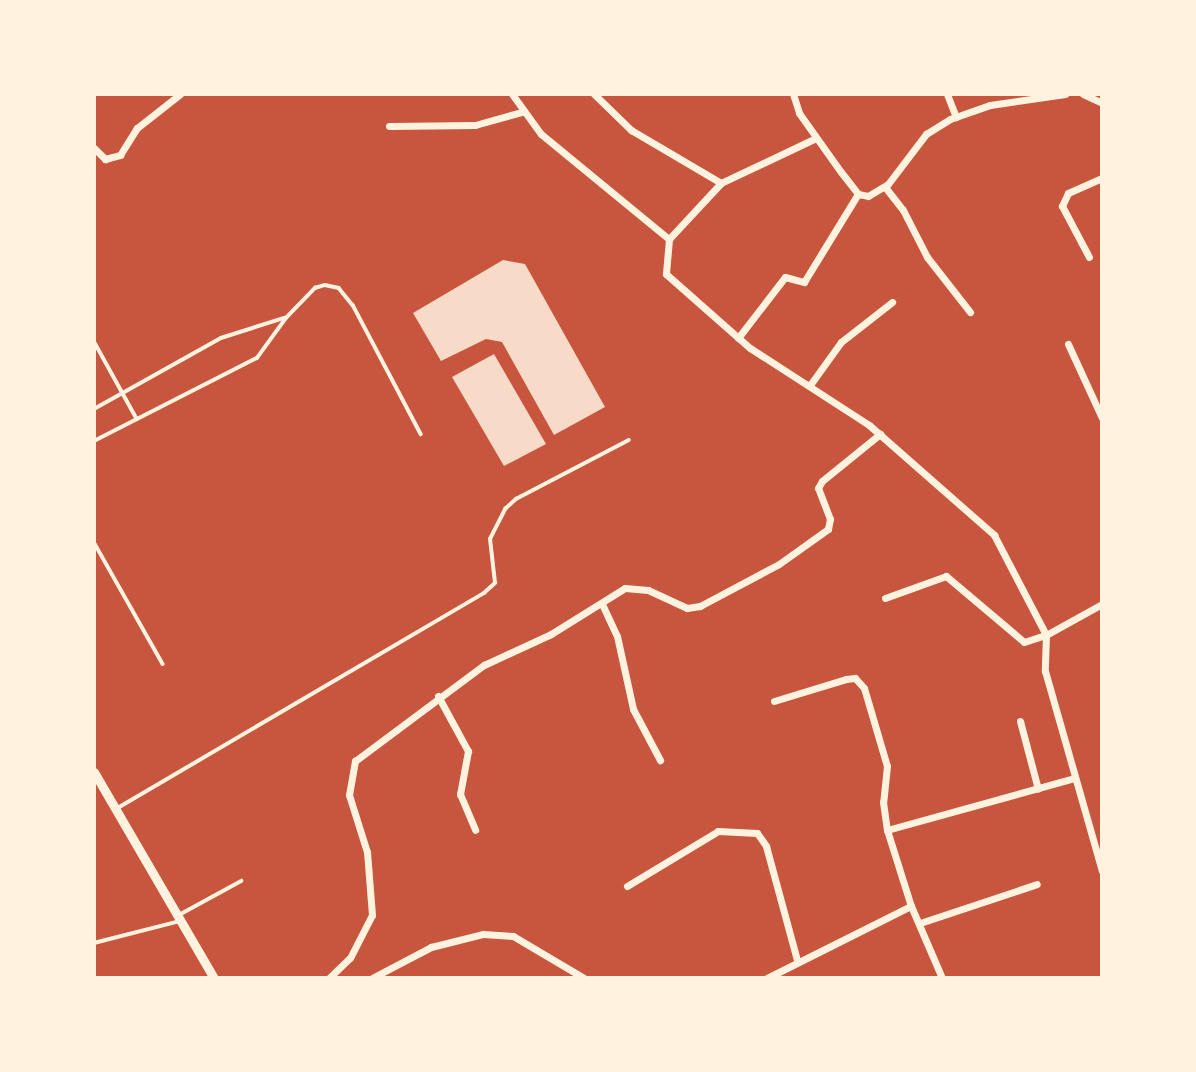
<!DOCTYPE html>
<html>
<head>
<meta charset="utf-8">
<style>
	body { margin:0 }
	#map { position:relative; width:1196px; height:1072px; overflow:hidden; background:#c8553d; font-family:"Archivo Narrow",sans-serif }
	div>[style] { position:absolute }
	[style*='--x'] { left:calc(var(--x)*1px); top:calc(var(--y)*1px); width:calc(var(--w)*1px); rotate:calc(var(--a)*1deg) }
	.building>* { inset:0; background:#f7dbc8 }
	.service>* { height:3.5px; margin:-1.75px; padding:0 1.75px; transform-origin:1.75px; border-radius:1.75px; background:#fff3e0 }
	.minor>* { height:7px; margin:-3.5px; padding:0 3.5px; transform-origin:3.5px; border-radius:3.5px; background:#fff3e0 }
	.tertiary>* { height:9px; margin:-4.5px; padding:0 4.5px; transform-origin:4.5px; border-radius:4.5px; background:#fff3e0 }
	span { translate:-50% -50%; white-space:nowrap; text-align:center; line-height:1.15; -webkit-text-stroke:5px #fff3e0; paint-order:stroke }
	.frame { position:absolute; inset:0; border:96px solid #fff3e0; pointer-events:none }
</style>
</head>
<body>
<div id="map">
	<div class="building">
		<i style="clip-path:polygon(503px 260px,525px 264px,605px 407px,554px 435px,502px 342px,486px 339px,441px 361px,413px 313px)"></i>
		<i style="clip-path:polygon(494px 354px,546px 444px,504px 466px,452px 377px)"></i>
	</div>
	<div class="service">
		<i style="--x:94;--y:341;--w:89;--a:61.1"></i>
		<i style="--x:94;--y:409;--w:145;--a:-29.2"></i>
		<i style="--x:221;--y:338;--w:66;--a:-17.6"></i>
		<i style="--x:94;--y:441;--w:183;--a:-27"></i>
		<i style="--x:257;--y:358;--w:49;--a:-54.1"></i>
		<i style="--x:286;--y:318;--w:42;--a:-46"></i>
		<i style="--x:315;--y:288;--w:10;--a:-17"></i>
		<i style="--x:325;--y:285;--w:14;--a:12"></i>
		<i style="--x:339;--y:288;--w:22;--a:51"></i>
		<i style="--x:353;--y:305;--w:146;--a:62.2"></i>
		<i style="--x:94;--y:542;--w:140;--a:60.5"></i>
		<i style="--x:116;--y:809;--w:427;--a:-30.4"></i>
		<i style="--x:484;--y:593;--w:15;--a:-42"></i>
		<i style="--x:495;--y:583;--w:44;--a:-96.5"></i>
		<i style="--x:490;--y:539;--w:34;--a:-63"></i>
		<i style="--x:505;--y:509;--w:15;--a:-42"></i>
		<i style="--x:516;--y:499;--w:127;--a:-27.6"></i>
		<i style="--x:179;--y:915;--w:71;--a:-28.7"></i>
		<i style="--x:94;--y:943;--w:89;--a:-14.3"></i>
	</div>
	<div class="minor">
		<i style="--x:512;--y:94;--w:49;--a:54.1"></i>
		<i style="--x:541;--y:134;--w:166;--a:39.4"></i>
		<i style="--x:594;--y:94;--w:52;--a:44.2"></i>
		<i style="--x:631;--y:130;--w:104;--a:30.5"></i>
		<i style="--x:793;--y:94;--w:20;--a:72"></i>
		<i style="--x:799;--y:113;--w:72;--a:54.6"></i>
		<i style="--x:841;--y:172;--w:28;--a:52"></i>
		<i style="--x:858;--y:194;--w:10;--a:11"></i>
		<i style="--x:868;--y:196;--w:23;--a:-31"></i>
		<i style="--x:888;--y:184;--w:63;--a:-52.8"></i>
		<i style="--x:926;--y:134;--w:28;--a:-32"></i>
		<i style="--x:950;--y:119;--w:42;--a:-19.3"></i>
		<i style="--x:990;--y:105;--w:76;--a:-8.3"></i>
		<i style="--x:947;--y:94;--w:25;--a:69"></i>
		<i style="--x:1083;--y:94;--w:21;--a:25"></i>
		<i style="--x:389;--y:126;--w:86;--a:-0.7"></i>
		<i style="--x:475;--y:125;--w:49;--a:-15.5"></i>
		<i style="--x:816;--y:138;--w:105;--a:154.7"></i>
		<i style="--x:721;--y:183;--w:76;--a:132.9"></i>
		<i style="--x:669;--y:239;--w:35;--a:95"></i>
		<i style="--x:666;--y:274;--w:112;--a:41.4"></i>
		<i style="--x:750;--y:348;--w:142;--a:32.9"></i>
		<i style="--x:869;--y:425;--w:167;--a:41.3"></i>
		<i style="--x:994;--y:535;--w:113;--a:62.5"></i>
		<i style="--x:1046;--y:635;--w:36;--a:92"></i>
		<i style="--x:1045;--y:671;--w:208;--a:74.1"></i>
		<i style="--x:94;--y:148;--w:16;--a:45"></i>
		<i style="--x:105;--y:159;--w:16;--a:-15"></i>
		<i style="--x:120;--y:155;--w:32;--a:-58"></i>
		<i style="--x:137;--y:128;--w:55;--a:-38.3"></i>
		<i style="--x:885;--y:187;--w:29;--a:52"></i>
		<i style="--x:903;--y:210;--w:53;--a:62.9"></i>
		<i style="--x:927;--y:257;--w:70;--a:52"></i>
		<i style="--x:1089;--y:257;--w:58;--a:-117.9"></i>
		<i style="--x:1062;--y:206;--w:14;--a:-65"></i>
		<i style="--x:1068;--y:193;--w:37;--a:-24"></i>
		<i style="--x:738;--y:338;--w:77;--a:-52.4"></i>
		<i style="--x:785;--y:277;--w:20;--a:15"></i>
		<i style="--x:804;--y:282;--w:103;--a:-58.5"></i>
		<i style="--x:1068;--y:344;--w:81;--a:65.3"></i>
		<i style="--x:810;--y:385;--w:53;--a:-54.2"></i>
		<i style="--x:841;--y:342;--w:65;--a:-38.1"></i>
		<i style="--x:885;--y:598;--w:65;--a:-19.8"></i>
		<i style="--x:946;--y:576;--w:102;--a:40.2"></i>
		<i style="--x:1024;--y:642;--w:23;--a:-18"></i>
		<i style="--x:1046;--y:635;--w:64;--a:-29"></i>
		<i style="--x:602;--y:604;--w:35;--a:65"></i>
		<i style="--x:617;--y:636;--w:75;--a:77.6"></i>
		<i style="--x:633;--y:709;--w:58;--a:62.1"></i>
		<i style="--x:438;--y:696;--w:63;--a:61.4"></i>
		<i style="--x:468;--y:751;--w:44;--a:100.5"></i>
		<i style="--x:460;--y:794;--w:39;--a:67"></i>
		<i style="--x:774;--y:701;--w:75;--a:-17"></i>
		<i style="--x:846;--y:679;--w:9;--a:-6"></i>
		<i style="--x:855;--y:678;--w:13;--a:48"></i>
		<i style="--x:864;--y:688;--w:81;--a:73.6"></i>
		<i style="--x:887;--y:766;--w:36;--a:96"></i>
		<i style="--x:883;--y:802;--w:28;--a:82"></i>
		<i style="--x:887;--y:830;--w:80;--a:72.5"></i>
		<i style="--x:911;--y:906;--w:78;--a:66.7"></i>
		<i style="--x:1020;--y:721;--w:70;--a:75.2"></i>
		<i style="--x:887;--y:830;--w:195;--a:-15.5"></i>
		<i style="--x:627;--y:886;--w:106;--a:-31.1"></i>
		<i style="--x:718;--y:831;--w:39;--a:3"></i>
		<i style="--x:757;--y:833;--w:16;--a:55"></i>
		<i style="--x:766;--y:846;--w:118;--a:74.8"></i>
		<i style="--x:920;--y:923;--w:123;--a:-18.4"></i>
		<i style="--x:329;--y:978;--w:29;--a:-44"></i>
		<i style="--x:350;--y:958;--w:48;--a:-62.9"></i>
		<i style="--x:372;--y:915;--w:63;--a:-94.5"></i>
		<i style="--x:367;--y:852;--w:60;--a:-107.5"></i>
		<i style="--x:349;--y:795;--w:35;--a:-80"></i>
		<i style="--x:355;--y:761;--w:161;--a:-36.7"></i>
		<i style="--x:484;--y:665;--w:74;--a:-24.8"></i>
		<i style="--x:551;--y:634;--w:87;--a:-31.9"></i>
		<i style="--x:625;--y:588;--w:23;--a:5"></i>
		<i style="--x:648;--y:590;--w:43;--a:24.8"></i>
		<i style="--x:687;--y:608;--w:13;--a:-9"></i>
		<i style="--x:700;--y:606;--w:89;--a:-28"></i>
		<i style="--x:779;--y:564;--w:60;--a:-35.5"></i>
		<i style="--x:828;--y:529;--w:10;--a:-79"></i>
		<i style="--x:830;--y:519;--w:33;--a:-111"></i>
		<i style="--x:818;--y:488;--w:8;--a:-60"></i>
		<i style="--x:822;--y:481;--w:75;--a:-39"></i>
		<i style="--x:372;--y:978;--w:67;--a:-27.7"></i>
		<i style="--x:431;--y:947;--w:54;--a:-14"></i>
		<i style="--x:483;--y:934;--w:30;--a:4"></i>
		<i style="--x:513;--y:936;--w:82;--a:30.6"></i>
		<i style="--x:767;--y:978;--w:161;--a:-26.6"></i>
	</div>
	<div class="tertiary">
		<i style="--x:94;--y:772;--w:238;--a:59.8"></i>
	</div>
	<div class="frame"></div>
</div>
</body>
</html>
